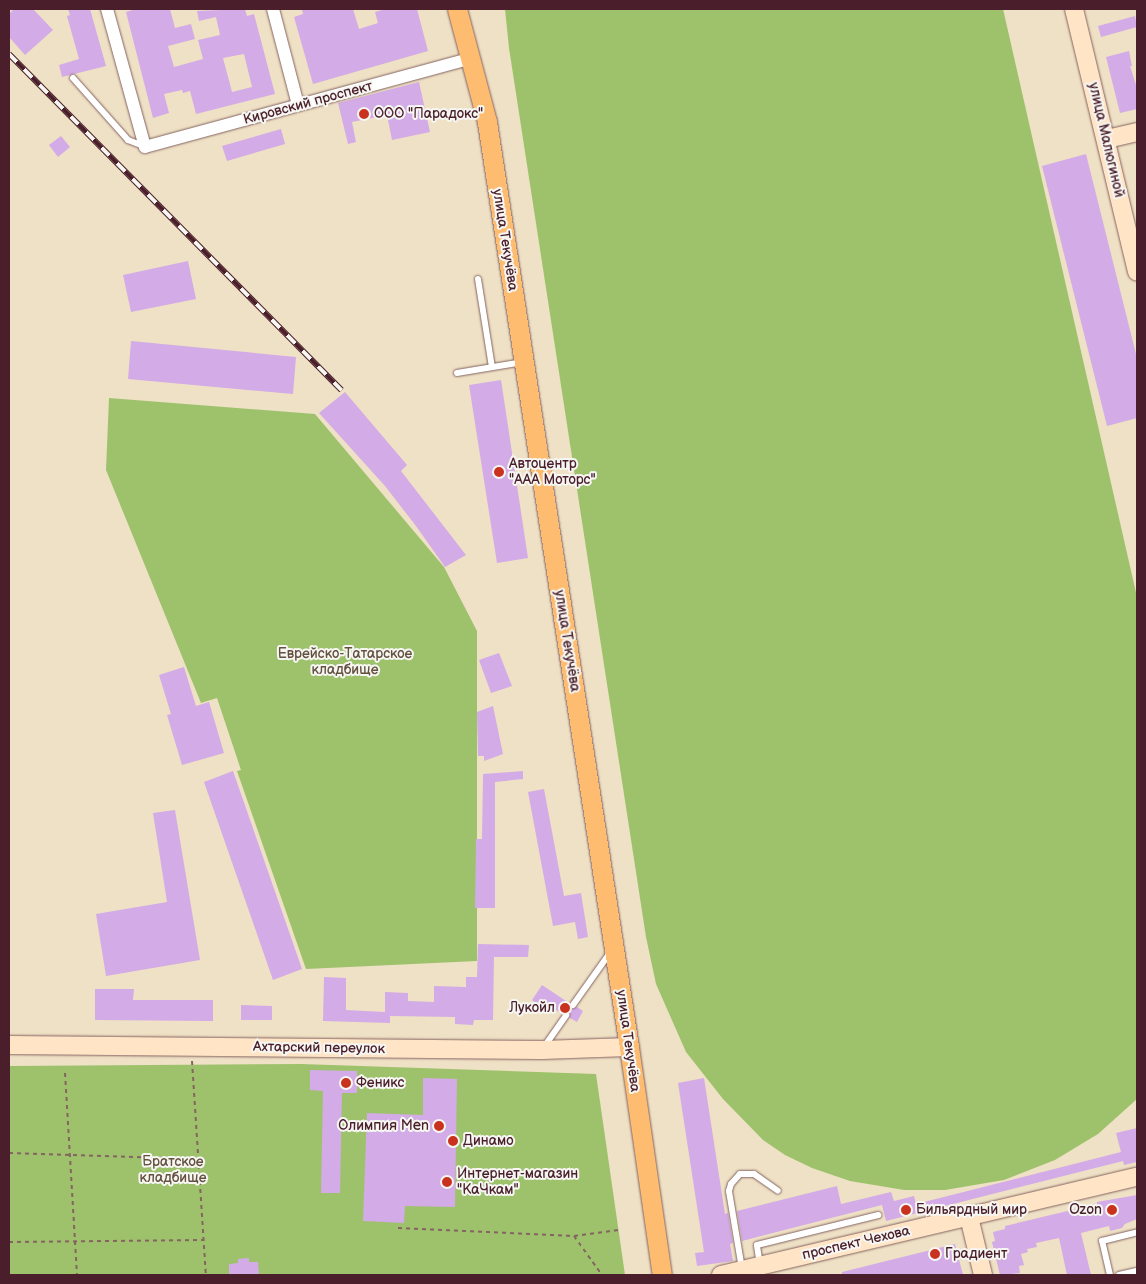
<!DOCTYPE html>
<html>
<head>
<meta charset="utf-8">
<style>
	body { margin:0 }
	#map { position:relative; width:1146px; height:1284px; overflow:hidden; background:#efe1c5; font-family:"Balsamiq Sans",sans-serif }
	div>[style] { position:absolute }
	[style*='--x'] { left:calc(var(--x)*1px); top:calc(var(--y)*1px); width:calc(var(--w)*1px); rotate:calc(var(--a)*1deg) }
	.green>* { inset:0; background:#9ec26c }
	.building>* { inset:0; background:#d3abe6 }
	.path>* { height:2px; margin-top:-1px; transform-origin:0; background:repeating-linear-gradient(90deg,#846361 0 4px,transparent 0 8px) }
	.roads { filter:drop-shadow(0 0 1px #846361) drop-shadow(0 0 1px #846361) }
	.lane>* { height:6px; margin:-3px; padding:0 3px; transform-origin:3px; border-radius:3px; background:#fff }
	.street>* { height:12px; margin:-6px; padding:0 6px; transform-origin:6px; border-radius:6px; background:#fff }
	.secondary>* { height:18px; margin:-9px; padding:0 9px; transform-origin:9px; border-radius:9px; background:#ffe4c6 }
	.primary>* { height:19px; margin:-9.5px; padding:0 9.5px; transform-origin:9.5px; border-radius:9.5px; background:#febc70 }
	.rail>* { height:5.5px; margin-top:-2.75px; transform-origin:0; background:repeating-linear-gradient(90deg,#f6f6f2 0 11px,#4a1f2b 0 22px); box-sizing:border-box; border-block:1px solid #4a1f2b }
	.dots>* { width:14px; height:14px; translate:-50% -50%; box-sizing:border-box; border:2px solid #f6f6f2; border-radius:50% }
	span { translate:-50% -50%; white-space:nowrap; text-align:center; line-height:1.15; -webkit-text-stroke:4px #f6f6f2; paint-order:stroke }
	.street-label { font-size:14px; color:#4a1f2b }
	.poi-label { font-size:14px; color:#4a1f2b }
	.left { translate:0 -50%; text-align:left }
	.right { translate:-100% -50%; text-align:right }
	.park-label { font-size:14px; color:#63503e }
	.frame { position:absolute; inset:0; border:10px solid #4a1f2b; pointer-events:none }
</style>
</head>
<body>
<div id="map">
	<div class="green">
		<i style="clip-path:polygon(505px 9px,1003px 9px,1137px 597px,1137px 1099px,1098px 1134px,1055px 1160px,1004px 1180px,945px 1190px,904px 1190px,850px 1181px,812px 1168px,785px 1155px,763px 1140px,723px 1099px,686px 1052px,656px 984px,646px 937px,509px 48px)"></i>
		<i style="clip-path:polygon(109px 398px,315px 414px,444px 567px,477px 631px,477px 961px,306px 969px,237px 771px,241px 770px,217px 698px,201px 703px,106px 470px)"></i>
		<i style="clip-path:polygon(301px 1064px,596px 1074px,625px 1275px,9px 1275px,9px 1066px)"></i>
	</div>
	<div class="building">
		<i style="clip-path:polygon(14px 9px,33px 9px,53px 30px,25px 55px,9px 37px,9px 14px)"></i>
		<i style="clip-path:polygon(68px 9px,90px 9px,106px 66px,62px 77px,59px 65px,79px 59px,67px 16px,70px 15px)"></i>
		<i style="clip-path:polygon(evenodd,136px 9px,170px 9px,175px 28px,191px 24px,195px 39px,168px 46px,174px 67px,203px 59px,198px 40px,220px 35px,216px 17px,199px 21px,197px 11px,245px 9px,247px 16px,254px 14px,275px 94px,196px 114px,190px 91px,183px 93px,182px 90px,164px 94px,169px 113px,153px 118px,126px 12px,136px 9px,244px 54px,252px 87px,232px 92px,223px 58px,244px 54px)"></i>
		<i style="clip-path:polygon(302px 9px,353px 9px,359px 29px,378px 23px,375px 12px,386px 9px,417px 9px,428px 51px,313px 84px,294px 17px,303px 14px)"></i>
		<i style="clip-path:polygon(1135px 16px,1137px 27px,1101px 37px,1098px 26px)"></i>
		<i style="clip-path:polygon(1129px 51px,1132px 66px,1130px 66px,1137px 88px,1137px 109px,1120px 113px,1106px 57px)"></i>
		<i style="clip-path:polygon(419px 82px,430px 132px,392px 140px,387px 115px,352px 122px,356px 142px,348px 144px,338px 103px)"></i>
		<i style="clip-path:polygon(281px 129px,285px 144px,227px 161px,222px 146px)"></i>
		<i style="clip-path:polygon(61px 136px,70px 147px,58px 157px,49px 145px)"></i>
		<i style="clip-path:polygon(1086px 154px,1137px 358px,1137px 418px,1107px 426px,1042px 166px)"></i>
		<i style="clip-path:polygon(188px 261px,196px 299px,131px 312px,123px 275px)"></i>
		<i style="clip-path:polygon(131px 341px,296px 357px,293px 394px,128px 379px)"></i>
		<i style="clip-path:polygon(501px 380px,528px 558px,497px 563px,469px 385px)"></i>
		<i style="clip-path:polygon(345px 392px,407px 465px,401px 471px,466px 555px,445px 567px,416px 526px,385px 486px,319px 413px)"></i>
		<i style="clip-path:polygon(499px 653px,512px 686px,491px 693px,479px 660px)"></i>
		<i style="clip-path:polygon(184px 667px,196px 706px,209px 702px,224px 753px,182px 765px,167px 715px,171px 714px,159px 675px)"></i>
		<i style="clip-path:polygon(493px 706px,503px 754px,484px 761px,484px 756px,478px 756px,477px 712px)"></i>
		<i style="clip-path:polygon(233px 771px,302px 969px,273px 980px,204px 782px)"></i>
		<i style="clip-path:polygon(523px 771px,523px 779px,495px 782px,495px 908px,475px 908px,476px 839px,482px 839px,483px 774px)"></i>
		<i style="clip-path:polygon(544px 789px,564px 896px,581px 893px,588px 937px,578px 939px,575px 922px,553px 926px,528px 792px)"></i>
		<i style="clip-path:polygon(175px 810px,200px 960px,106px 976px,96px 914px,167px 902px,153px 813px)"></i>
		<i style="clip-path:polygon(478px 944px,529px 945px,528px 957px,494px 957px,493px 1020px,474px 1020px,473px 1025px,455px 1024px,455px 1017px,390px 1016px,390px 1023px,323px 1021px,324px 977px,346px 978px,346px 1010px,385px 1012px,385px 992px,408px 993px,408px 1001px,434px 1002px,434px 986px,466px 987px,466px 977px,477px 977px)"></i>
		<i style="clip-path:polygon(542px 985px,569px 1003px,571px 1009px,577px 1007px,583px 1011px,577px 1022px,570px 1018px,568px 1011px,561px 1013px,545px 1004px,542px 1008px,532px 1000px)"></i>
		<i style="clip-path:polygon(95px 989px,134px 989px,133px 1000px,213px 1000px,213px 1021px,95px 1020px)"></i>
		<i style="clip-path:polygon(241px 1005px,272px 1006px,272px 1020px,241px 1020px)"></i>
		<i style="clip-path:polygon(310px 1070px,357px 1071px,357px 1093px,342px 1093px,340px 1193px,321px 1193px,323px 1091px,310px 1090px)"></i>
		<i style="clip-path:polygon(423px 1078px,457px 1079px,455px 1207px,405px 1206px,404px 1223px,363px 1221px,367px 1113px,423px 1115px)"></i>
		<i style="clip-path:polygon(704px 1078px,725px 1214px,728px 1213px,733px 1243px,730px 1244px,733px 1261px,697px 1266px,695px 1253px,704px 1252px,678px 1083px)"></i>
		<i style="clip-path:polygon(1137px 1128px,1137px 1162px,1124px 1165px,1123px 1161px,886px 1221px,882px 1205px,742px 1241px,737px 1211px,837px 1186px,841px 1204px,891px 1192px,894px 1201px,914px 1196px,916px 1204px,1121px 1152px,1116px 1133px)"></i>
		<i style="clip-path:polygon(1137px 1195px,1137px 1219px,1125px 1224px,1122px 1228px,1110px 1231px,1109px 1226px,1081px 1233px,1091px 1275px,1067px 1275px,1059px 1238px,1036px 1243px,1037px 1247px,1027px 1249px,1028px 1252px,1021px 1254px,1024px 1265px,1019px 1266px,1020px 1273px,1000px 1275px,992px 1242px,995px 1241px,993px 1232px,1005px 1229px,1005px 1226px,1097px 1204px,1097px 1202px)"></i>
		<i style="clip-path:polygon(955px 1244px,963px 1275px,842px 1275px,842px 1272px)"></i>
		<i style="clip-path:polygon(249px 1258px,249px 1262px,258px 1262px,259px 1275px,229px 1275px,229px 1264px,238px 1263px,238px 1259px)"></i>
	</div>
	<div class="path">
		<i style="--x:192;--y:1061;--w:214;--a:86.3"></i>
		<i style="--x:65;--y:1073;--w:202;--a:86.6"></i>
		<i style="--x:9;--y:1153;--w:189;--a:1.8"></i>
		<i style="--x:398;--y:1228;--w:176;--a:2.6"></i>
		<i style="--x:574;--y:1236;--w:48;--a:54.3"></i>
		<i style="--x:574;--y:1236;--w:45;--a:-7.6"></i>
		<i style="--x:9;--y:1242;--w:195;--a:-0.6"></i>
	</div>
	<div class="roads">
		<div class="lane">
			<i style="--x:73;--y:78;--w:83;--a:48.4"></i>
			<i style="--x:128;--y:140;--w:17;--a:21"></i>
			<i style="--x:478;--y:279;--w:89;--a:81"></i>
			<i style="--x:457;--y:373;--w:67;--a:-9.5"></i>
			<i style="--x:573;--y:1005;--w:64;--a:-54.6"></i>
			<i style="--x:544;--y:1047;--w:39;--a:-55"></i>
			<i style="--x:760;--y:1265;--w:20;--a:-99"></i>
			<i style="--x:757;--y:1245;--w:125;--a:-13.9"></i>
			<i style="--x:742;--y:1269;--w:79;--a:-99.5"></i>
			<i style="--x:729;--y:1191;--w:7;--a:-74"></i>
			<i style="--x:731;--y:1184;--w:13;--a:-48"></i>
			<i style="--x:740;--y:1174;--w:14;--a:0"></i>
			<i style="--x:754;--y:1174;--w:29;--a:35"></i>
			<i style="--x:1110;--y:1275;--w:35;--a:-103"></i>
			<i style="--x:1102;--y:1241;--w:36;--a:-14"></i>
			<i style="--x:1119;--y:1275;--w:18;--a:-13"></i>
		</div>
		<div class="street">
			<i style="--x:107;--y:9;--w:143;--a:74.6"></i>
			<i style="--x:145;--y:147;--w:337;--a:-15.2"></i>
			<i style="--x:273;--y:9;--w:99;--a:75.4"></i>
		</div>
		<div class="secondary">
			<i style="--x:1074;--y:9;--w:270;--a:76.5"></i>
			<i style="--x:1107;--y:139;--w:31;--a:-13"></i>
			<i style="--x:9;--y:1045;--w:533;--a:0.54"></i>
			<i style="--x:542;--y:1050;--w:87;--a:-2"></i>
			<i style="--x:969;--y:1217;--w:60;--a:76.4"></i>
			<i style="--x:721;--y:1275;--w:427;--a:-13.3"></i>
		</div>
		<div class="primary">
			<i style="--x:457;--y:9;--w:117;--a:75.1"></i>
			<i style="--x:487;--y:122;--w:936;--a:81.27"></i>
			<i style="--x:629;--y:1047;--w:230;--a:81.8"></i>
		</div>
	</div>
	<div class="rail">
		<i style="--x:9;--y:54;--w:473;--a:45.3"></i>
	</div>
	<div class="dots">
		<i style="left:364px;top:114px;background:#c8321e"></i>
		<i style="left:499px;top:472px;background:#c8321e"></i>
		<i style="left:565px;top:1008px;background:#c8321e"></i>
		<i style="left:346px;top:1083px;background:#c8321e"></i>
		<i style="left:439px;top:1126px;background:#c8321e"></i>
		<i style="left:453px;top:1141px;background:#c8321e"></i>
		<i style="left:447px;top:1182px;background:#c8321e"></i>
		<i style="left:906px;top:1210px;background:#c8321e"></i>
		<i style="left:1112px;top:1210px;background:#c8321e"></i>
		<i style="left:935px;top:1254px;background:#c8321e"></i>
	</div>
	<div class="street-label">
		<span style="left:308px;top:103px;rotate:-15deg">Кировский проспект</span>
		<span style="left:1106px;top:140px;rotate:77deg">улица Малюгиной</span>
		<span style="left:505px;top:240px;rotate:81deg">улица Текучёва</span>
		<span style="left:567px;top:641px;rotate:81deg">улица Текучёва</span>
		<span style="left:628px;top:1041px;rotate:82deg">улица Текучёва</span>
		<span style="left:319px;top:1048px;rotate:1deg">Ахтарский переулок</span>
		<span style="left:856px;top:1243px;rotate:-13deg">проспект Чехова</span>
	</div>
	<div class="poi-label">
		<span class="left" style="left:374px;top:114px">ООО "Парадокс"</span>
		<span class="left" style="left:509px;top:472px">Автоцентр<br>"ААА Моторс"</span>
		<span class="right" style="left:555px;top:1008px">Лукойл</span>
		<span class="left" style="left:356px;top:1083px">Феникс</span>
		<span class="right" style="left:429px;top:1126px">Олимпия Men</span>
		<span class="left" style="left:463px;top:1141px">Динамо</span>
		<span class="left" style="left:457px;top:1182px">Интернет-магазин<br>"КаЧкам"</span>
		<span class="left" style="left:916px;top:1210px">Бильярдный мир</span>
		<span class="right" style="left:1102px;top:1210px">Ozon</span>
		<span class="left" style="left:945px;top:1254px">Градиент</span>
	</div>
	<div class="park-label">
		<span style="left:345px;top:662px">Еврейско-Татарское<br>кладбище</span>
		<span style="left:173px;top:1170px">Братское<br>кладбище</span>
	</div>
	<div class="frame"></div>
</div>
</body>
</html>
